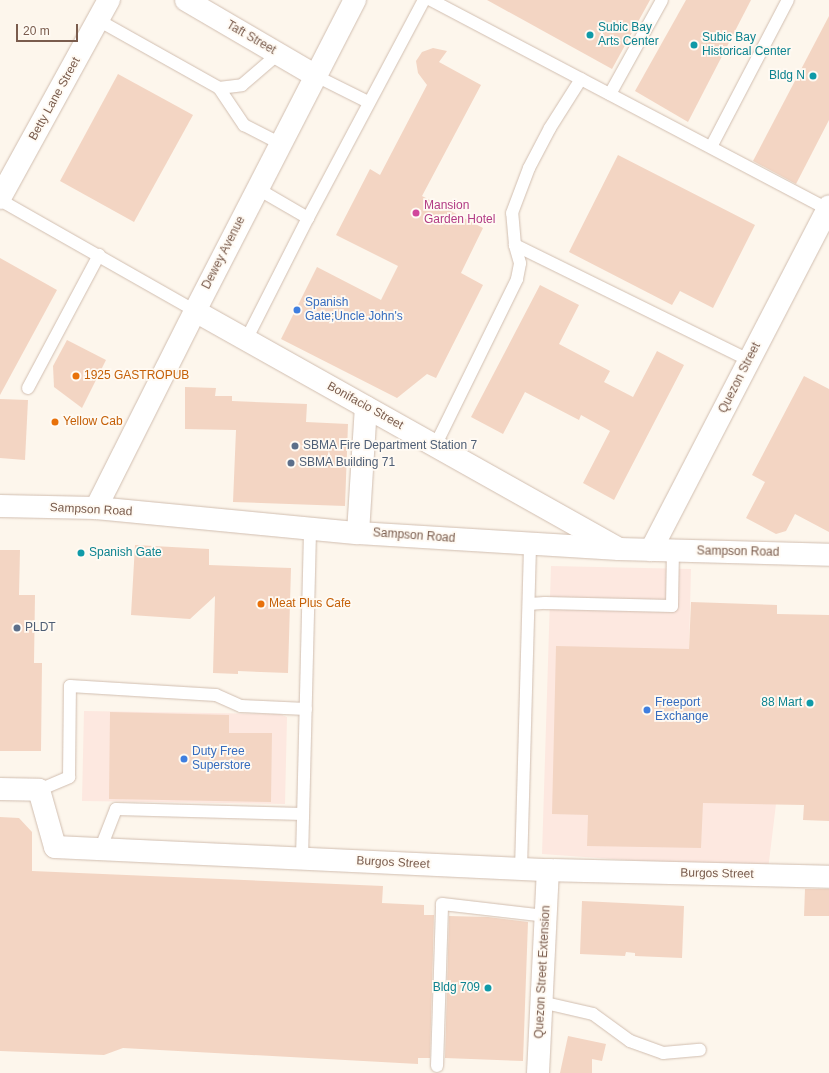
<!DOCTYPE html>
<html>
<head>
<meta charset="utf-8">
<style>
	body { margin:0 }
	#map { position:relative; width:829px; height:1073px; overflow:hidden; background:#fdf6ec; font-family:Helvetica,sans-serif }
	div>[style] { position:absolute }
	[style*='--x'] { left:calc(var(--x)*1px); top:calc(var(--y)*1px); width:calc(var(--w)*1px); rotate:calc(var(--a)*1deg) }
	.commercial>* { inset:0; background:#fde8e0 }
	.building>* { inset:0; background:#f3d5c3 }
	.roads { filter:drop-shadow(0 0 1px #d1beb0) drop-shadow(0 0 1px #d1beb0) }
	.service>* { height:12px; margin:-6px; padding:0 6px; transform-origin:6px; border-radius:6px; background:#fff }
	.minor>* { height:22px; margin:-11px; padding:0 11px; transform-origin:11px; border-radius:11px; background:#fff }
	.secondary>* { height:22px; margin:-11px; padding:0 11px; transform-origin:11px; border-radius:11px; background:#fff }
	.dots>* { width:11px; height:11px; translate:-50% -50%; box-sizing:border-box; border:2px solid #fffaf3; border-radius:50% }
	span { translate:-50% -50%; white-space:nowrap; text-align:center; line-height:1.15; -webkit-text-stroke:3.5px #fffaf3; paint-order:stroke }
	.culture-label { font-size:12px; color:#0d838f }
	.left { translate:0 -50%; text-align:left }
	.right { translate:-100% -50%; text-align:right }
	.street-label { font-size:12px; color:#7a5c4d }
	.hotel-label { font-size:12px; color:#b23c85 }
	.shop-label { font-size:12px; color:#366cbe }
	.food-label { font-size:12px; color:#c56008 }
	.service-label { font-size:12px; color:#4e5e75 }
	.scale { position:absolute; left:16px; top:24px; width:62px; height:18px; box-sizing:border-box; border:2px solid #7a5c4d; border-top:0; padding-left:5px; font-size:12px; line-height:14px; white-space:nowrap; color:#7a5c4d; -webkit-text-stroke:3px #fffaf3; paint-order:stroke }
</style>
</head>
<body>
<div id="map">
	<div class="commercial">
		<i style="clip-path:polygon(551px 566px,691px 569px,689px 649px,776px 804px,768px 870px,542px 854px)"></i>
		<i style="clip-path:polygon(84px 711px,280px 714px,287px 717px,285px 804px,82px 801px)"></i>
	</div>
	<div class="building">
		<i style="clip-path:polygon(487px 0,650px 0,612px 69px)"></i>
		<i style="clip-path:polygon(686px 0,751px 0,688px 122px,635px 91px)"></i>
		<i style="clip-path:polygon(829px 16px,829px 120px,796px 184px,753px 161px)"></i>
		<i style="clip-path:polygon(433px 48px,447px 51px,439px 62px,481px 85px,422px 196px,483px 228px,461px 273px,483px 285px,436px 378px,427px 374px,397px 398px,281px 339px,317px 267px,381px 300px,398px 266px,336px 235px,370px 169px,380px 175px,427px 85px,418px 73px,416px 61px,422px 52px)"></i>
		<i style="clip-path:polygon(118px 74px,193px 115px,134px 222px,60px 181px)"></i>
		<i style="clip-path:polygon(618px 155px,755px 225px,713px 308px,680px 291px,672px 305px,569px 252px)"></i>
		<i style="clip-path:polygon(0 258px,57px 290px,0 395px)"></i>
		<i style="clip-path:polygon(540px 285px,579px 305px,559px 344px,610px 371px,604px 382px,633px 397px,657px 351px,684px 365px,614px 500px,583px 483px,610px 431px,581px 415px,579px 420px,525px 392px,503px 434px,471px 417px)"></i>
		<i style="clip-path:polygon(67px 340px,106px 360px,82px 408px,54px 387px,53px 366px)"></i>
		<i style="clip-path:polygon(804px 376px,829px 389px,829px 532px,795px 514px,786px 531px,776px 534px,746px 518px,765px 482px,752px 475px)"></i>
		<i style="clip-path:polygon(185px 387px,216px 388px,215px 396px,232px 396px,232px 401px,307px 404px,306px 422px,348px 424px,345px 506px,233px 502px,236px 430px,185px 429px)"></i>
		<i style="clip-path:polygon(0 399px,28px 400px,25px 460px,0 458px)"></i>
		<i style="clip-path:polygon(135px 545px,209px 549px,209px 565px,291px 568px,288px 673px,238px 671px,238px 674px,213px 673px,215px 596px,190px 619px,131px 615px)"></i>
		<i style="clip-path:polygon(0 550px,20px 550px,19px 595px,35px 595px,34px 663px,42px 663px,41px 751px,0 751px)"></i>
		<i style="clip-path:polygon(691px 602px,777px 605px,777px 614px,829px 615px,829px 821px,803px 820px,804px 805px,703px 803px,701px 848px,587px 846px,588px 815px,552px 814px,556px 646px,689px 649px)"></i>
		<i style="clip-path:polygon(110px 712px,229px 715px,229px 733px,272px 733px,271px 802px,109px 799px)"></i>
		<i style="clip-path:polygon(0 817px,19px 818px,32px 832px,32px 871px,383px 886px,382px 903px,424px 905px,424px 915px,434px 915px,430px 1058px,418px 1058px,418px 1064px,123px 1048px,104px 1055px,0 1051px)"></i>
		<i style="clip-path:polygon(805px 889px,829px 889px,829px 916px,804px 916px)"></i>
		<i style="clip-path:polygon(582px 901px,684px 906px,682px 958px,635px 956px,635px 953px,626px 952px,625px 956px,580px 954px)"></i>
		<i style="clip-path:polygon(449px 916px,488px 917px,528px 922px,523px 1061px,445px 1058px)"></i>
		<i style="clip-path:polygon(568px 1036px,606px 1044px,602px 1061px,592px 1059px,592px 1073px,560px 1073px)"></i>
	</div>
	<div class="roads">
		<div class="service">
			<i style="--x:431;--y:0;--w:449;--a:27.8"></i>
			<i style="--x:98;--y:20;--w:139;--a:29.3"></i>
			<i style="--x:219;--y:88;--w:23;--a:-7"></i>
			<i style="--x:242;--y:85;--w:48;--a:-40.7"></i>
			<i style="--x:316;--y:76;--w:58;--a:26.6"></i>
			<i style="--x:219;--y:88;--w:45;--a:56"></i>
			<i style="--x:244;--y:125;--w:42;--a:27.2"></i>
			<i style="--x:610;--y:94;--w:107;--a:-61"></i>
			<i style="--x:711;--y:147;--w:166;--a:-62.4"></i>
			<i style="--x:258;--y:189;--w:58;--a:30.1"></i>
			<i style="--x:0;--y:200;--w:224;--a:29.6"></i>
			<i style="--x:515;--y:245;--w:261;--a:26.2"></i>
			<i style="--x:246;--y:340;--w:137;--a:-63.1"></i>
			<i style="--x:308;--y:218;--w:247;--a:-62"></i>
			<i style="--x:28;--y:388;--w:151;--a:-61.9"></i>
			<i style="--x:435;--y:446;--w:186;--a:-63.8"></i>
			<i style="--x:517;--y:279;--w:16;--a:-79"></i>
			<i style="--x:520;--y:263;--w:19;--a:-106"></i>
			<i style="--x:515;--y:245;--w:32;--a:-95"></i>
			<i style="--x:512;--y:213;--w:48;--a:-69.3"></i>
			<i style="--x:529;--y:168;--w:45;--a:-62.3"></i>
			<i style="--x:550;--y:128;--w:58;--a:-57.7"></i>
			<i style="--x:529;--y:604;--w:16;--a:-4"></i>
			<i style="--x:545;--y:603;--w:127;--a:1.4"></i>
			<i style="--x:672;--y:606;--w:55;--a:-89"></i>
			<i style="--x:39;--y:790;--w:33;--a:-23"></i>
			<i style="--x:69;--y:777;--w:91;--a:-89.4"></i>
			<i style="--x:70;--y:686;--w:146;--a:3.5"></i>
			<i style="--x:216;--y:695;--w:27;--a:24"></i>
			<i style="--x:241;--y:706;--w:65;--a:2.6"></i>
			<i style="--x:100;--y:850;--w:44;--a:-68.7"></i>
			<i style="--x:116;--y:809;--w:187;--a:1.5"></i>
			<i style="--x:302;--y:859;--w:331;--a:-88.6"></i>
			<i style="--x:521;--y:869;--w:325;--a:-88.4"></i>
			<i style="--x:541;--y:1002;--w:53;--a:13"></i>
			<i style="--x:593;--y:1014;--w:46;--a:36.1"></i>
			<i style="--x:630;--y:1041;--w:35;--a:20"></i>
			<i style="--x:663;--y:1053;--w:37;--a:-5"></i>
			<i style="--x:437;--y:1066;--w:162;--a:-88.2"></i>
			<i style="--x:442;--y:904;--w:104;--a:6.6"></i>
		</div>
		<div class="minor">
			<i style="--x:186;--y:0;--w:151;--a:30.3"></i>
			<i style="--x:0;--y:198;--w:226;--a:-61.2"></i>
			<i style="--x:195;--y:311;--w:486;--a:29.3"></i>
			<i style="--x:358;--y:533;--w:126;--a:-86.4"></i>
			<i style="--x:651;--y:550;--w:387;--a:-62.6"></i>
			<i style="--x:0;--y:789;--w:39;--a:1"></i>
			<i style="--x:39;--y:790;--w:59;--a:74.3"></i>
			<i style="--x:55;--y:847;--w:494;--a:2.7"></i>
			<i style="--x:548;--y:870;--w:281;--a:1.4"></i>
			<i style="--x:538;--y:1073;--w:203;--a:-87.2"></i>
		</div>
		<div class="secondary">
			<i style="--x:0;--y:506;--w:96;--a:1.2"></i>
			<i style="--x:96;--y:508;--w:263;--a:5.5"></i>
			<i style="--x:358;--y:533;--w:261;--a:3.5"></i>
			<i style="--x:619;--y:549;--w:210;--a:1.6"></i>
			<i style="--x:96;--y:508;--w:220;--a:-63.3"></i>
			<i style="--x:195;--y:311;--w:350;--a:-62.8"></i>
		</div>
	</div>
	<div class="dots">
		<i style="left:590px;top:35px;background:#0f9aa8"></i>
		<i style="left:694px;top:45px;background:#0f9aa8"></i>
		<i style="left:813px;top:76px;background:#0f9aa8"></i>
		<i style="left:416px;top:213px;background:#d1479c"></i>
		<i style="left:297px;top:310px;background:#3f7fe0"></i>
		<i style="left:76px;top:376px;background:#e8710a"></i>
		<i style="left:55px;top:422px;background:#e8710a"></i>
		<i style="left:295px;top:446px;background:#5c6f8a"></i>
		<i style="left:291px;top:463px;background:#5c6f8a"></i>
		<i style="left:81px;top:553px;background:#0f9aa8"></i>
		<i style="left:261px;top:604px;background:#e8710a"></i>
		<i style="left:17px;top:628px;background:#5c6f8a"></i>
		<i style="left:810px;top:703px;background:#0f9aa8"></i>
		<i style="left:647px;top:710px;background:#3f7fe0"></i>
		<i style="left:184px;top:759px;background:#3f7fe0"></i>
		<i style="left:488px;top:988px;background:#0f9aa8"></i>
	</div>
	<div class="culture-label">
		<span class="left" style="left:598px;top:35px">Subic Bay<br>Arts Center</span>
		<span class="left" style="left:702px;top:45px">Subic Bay<br>Historical Center</span>
		<span class="right" style="left:805px;top:76px">Bldg N</span>
		<span class="left" style="left:89px;top:553px">Spanish Gate</span>
		<span class="right" style="left:802px;top:703px">88 Mart</span>
		<span class="right" style="left:480px;top:988px">Bldg 709</span>
	</div>
	<div class="street-label">
		<span style="left:251px;top:38px;rotate:30deg">Taft Street</span>
		<span style="left:55px;top:99px;rotate:-61deg">Betty Lane Street</span>
		<span style="left:224px;top:253px;rotate:-63deg">Dewey Avenue</span>
		<span style="left:740px;top:378px;rotate:-63deg">Quezon Street</span>
		<span style="left:365px;top:406px;rotate:29deg">Bonifacio Street</span>
		<span style="left:91px;top:510px;rotate:3deg">Sampson Road</span>
		<span style="left:414px;top:536px;rotate:4deg">Sampson Road</span>
		<span style="left:738px;top:552px;rotate:1deg">Sampson Road</span>
		<span style="left:393px;top:863px;rotate:3deg">Burgos Street</span>
		<span style="left:717px;top:874px;rotate:1deg">Burgos Street</span>
		<span style="left:543px;top:972px;rotate:-87deg">Quezon Street Extension</span>
	</div>
	<div class="hotel-label">
		<span class="left" style="left:424px;top:213px">Mansion<br>Garden Hotel</span>
	</div>
	<div class="shop-label">
		<span class="left" style="left:305px;top:310px">Spanish<br>Gate;Uncle John's</span>
		<span class="left" style="left:655px;top:710px">Freeport<br>Exchange</span>
		<span class="left" style="left:192px;top:759px">Duty Free<br>Superstore</span>
	</div>
	<div class="food-label">
		<span class="left" style="left:84px;top:376px">1925 GASTROPUB</span>
		<span class="left" style="left:63px;top:422px">Yellow Cab</span>
		<span class="left" style="left:269px;top:604px">Meat Plus Cafe</span>
	</div>
	<div class="service-label">
		<span class="left" style="left:303px;top:446px">SBMA Fire Department Station 7</span>
		<span class="left" style="left:299px;top:463px">SBMA Building 71</span>
		<span class="left" style="left:25px;top:628px">PLDT</span>
	</div>
	<div class="scale">20 m</div>
</div>
</body>
</html>
